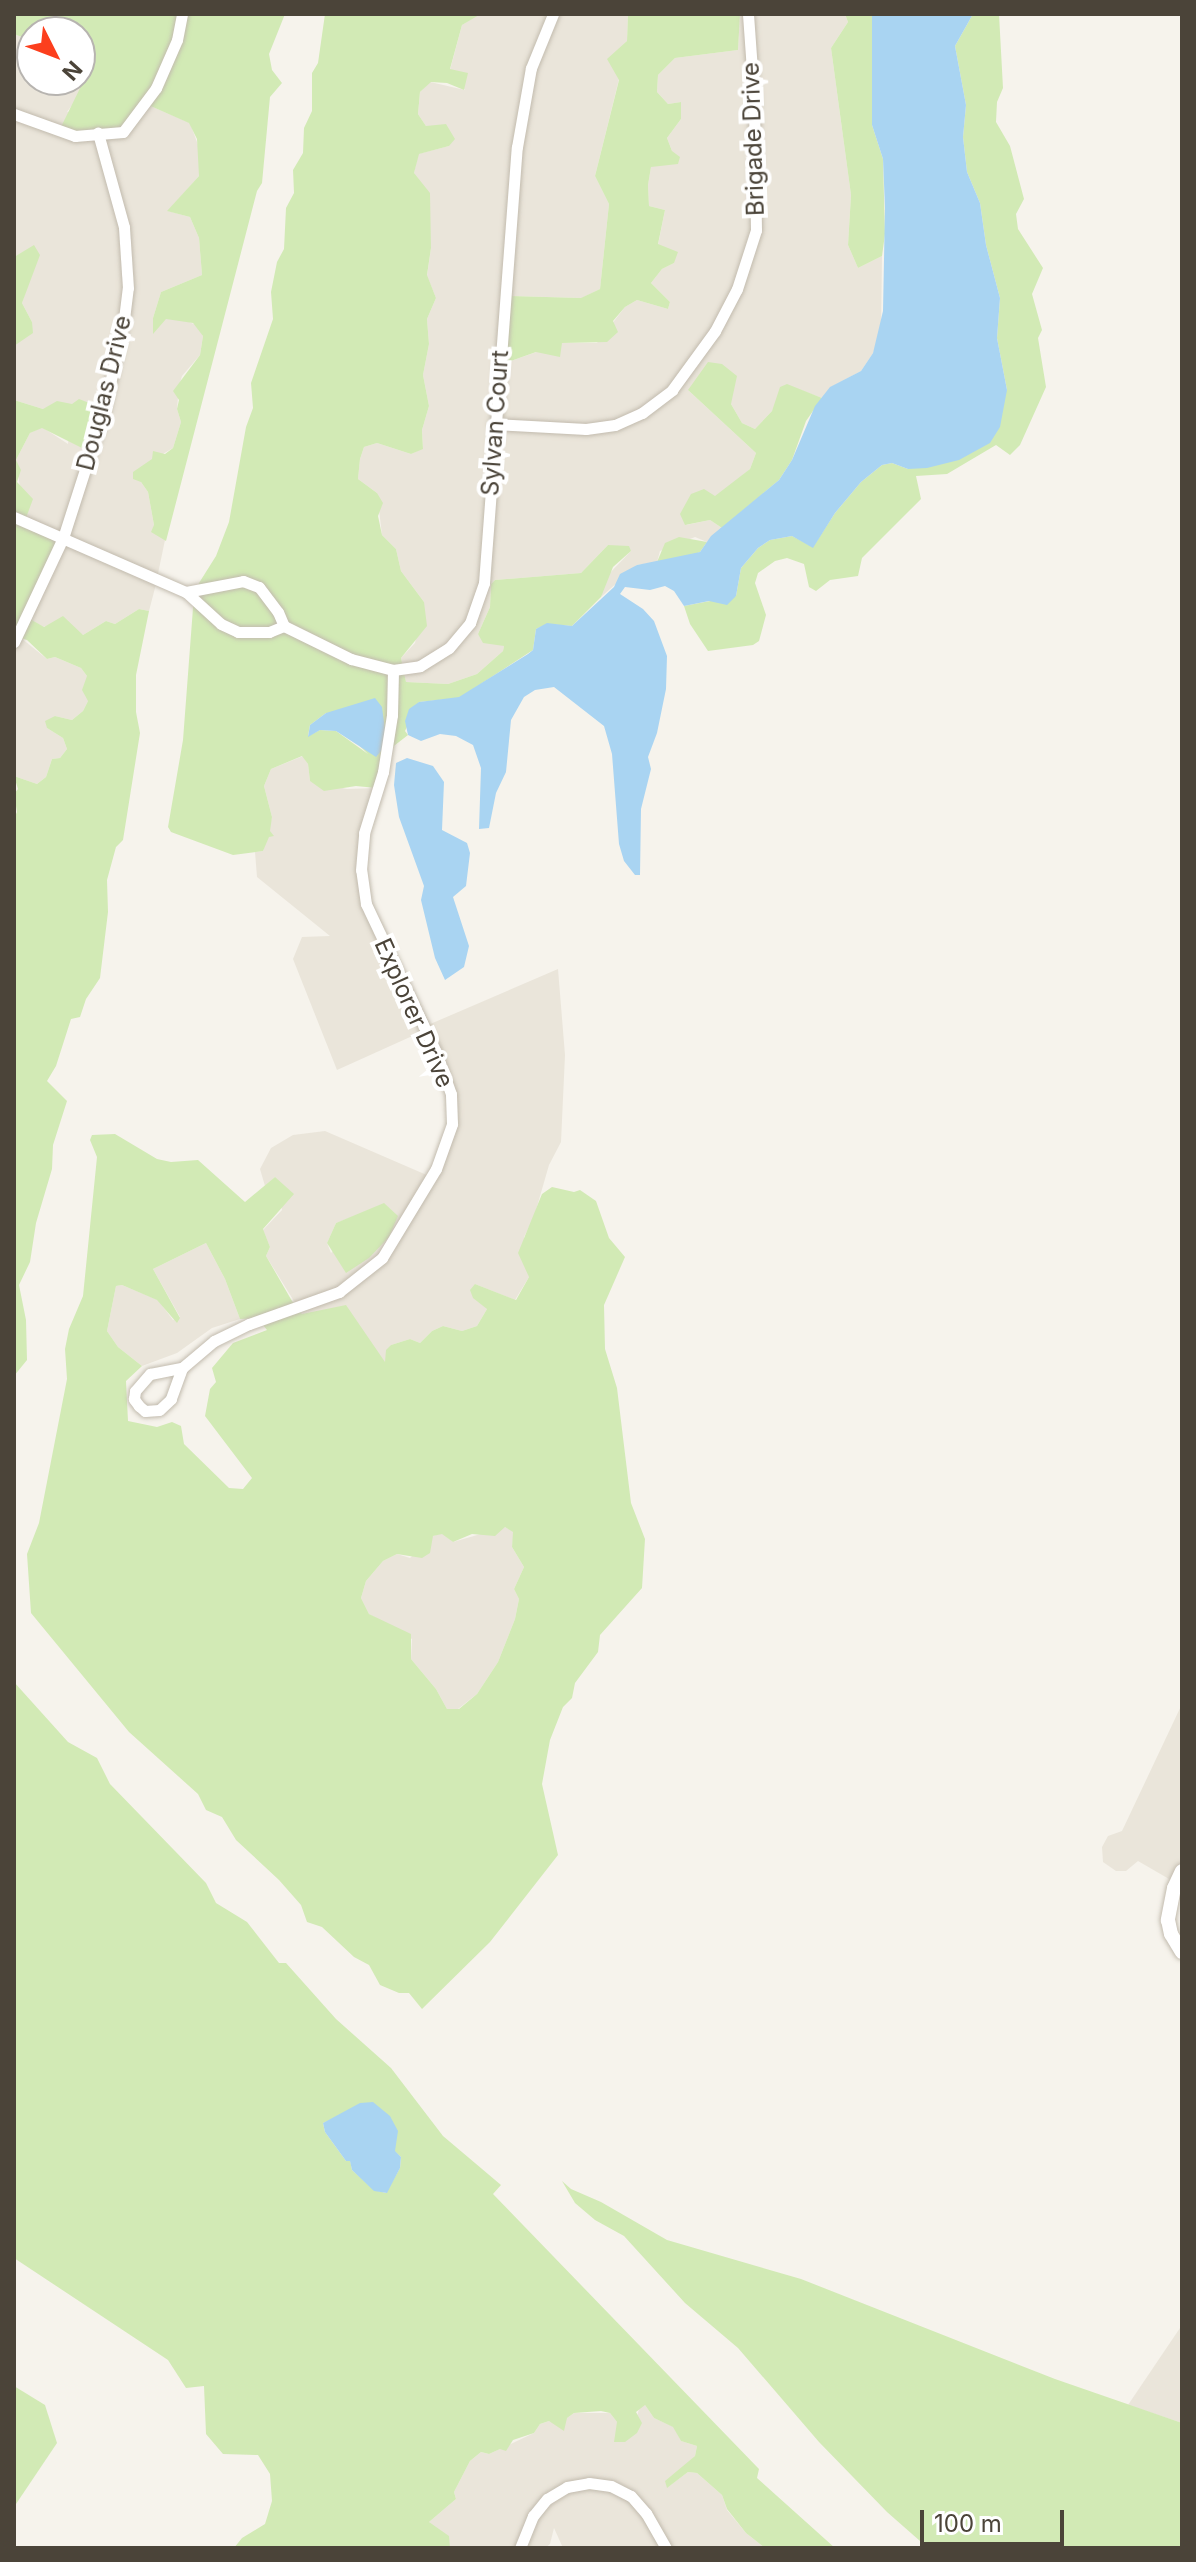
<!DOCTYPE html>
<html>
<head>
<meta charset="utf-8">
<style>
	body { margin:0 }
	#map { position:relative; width:1196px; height:2562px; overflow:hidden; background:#f6f3ec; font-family:Inter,sans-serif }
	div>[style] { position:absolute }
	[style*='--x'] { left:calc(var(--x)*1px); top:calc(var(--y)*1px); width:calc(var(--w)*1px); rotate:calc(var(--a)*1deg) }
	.residential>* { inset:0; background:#eae5da }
	.green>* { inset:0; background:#d2eab5 }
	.water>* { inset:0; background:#a9d4f2 }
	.roads { filter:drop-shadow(0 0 2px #c2bbae) drop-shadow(0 0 2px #c2bbae) }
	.minor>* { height:11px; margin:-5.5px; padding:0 5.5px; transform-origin:5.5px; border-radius:5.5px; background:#fff }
	.tertiary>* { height:14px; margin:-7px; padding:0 7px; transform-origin:7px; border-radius:7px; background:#fff }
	span { translate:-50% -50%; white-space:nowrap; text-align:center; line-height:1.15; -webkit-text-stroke:8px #fff; paint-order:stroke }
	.street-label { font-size:24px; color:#4b4439 }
	.frame { position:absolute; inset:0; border:16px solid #4b4439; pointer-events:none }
	.north { position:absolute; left:16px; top:16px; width:80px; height:80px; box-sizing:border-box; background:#fff; border:2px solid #b7b4b0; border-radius:50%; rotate:132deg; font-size:22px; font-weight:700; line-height:32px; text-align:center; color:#4b4439 }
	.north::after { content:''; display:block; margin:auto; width:28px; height:36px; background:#fc3f1d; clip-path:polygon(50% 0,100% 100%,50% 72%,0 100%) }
	.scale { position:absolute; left:920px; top:2510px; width:144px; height:36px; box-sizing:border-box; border:4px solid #4b4439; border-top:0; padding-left:10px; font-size:24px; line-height:28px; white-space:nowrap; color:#4b4439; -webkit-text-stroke:6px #fff; paint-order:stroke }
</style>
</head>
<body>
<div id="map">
	<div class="residential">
		<i style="clip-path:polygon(479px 14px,628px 14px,627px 41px,616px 54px,619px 79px,595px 176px,609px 204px,600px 289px,582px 298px,512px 296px,502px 364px,562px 343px,597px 343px,625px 307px,637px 300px,668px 309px,670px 302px,651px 283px,662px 269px,674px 263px,658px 245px,665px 210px,649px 206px,648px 185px,651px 167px,672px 151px,667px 138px,681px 119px,681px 102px,668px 104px,657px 92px,658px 75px,675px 58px,738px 50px,740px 14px,845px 14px,848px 22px,831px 48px,851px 195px,848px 245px,858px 268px,882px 256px,881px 332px,873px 353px,861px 371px,831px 387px,822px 398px,787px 385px,772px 411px,755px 429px,742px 423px,731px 404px,688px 390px,756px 453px,750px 469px,686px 525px,710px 520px,722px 528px,707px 542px,695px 537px,660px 551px,657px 562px,637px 565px,601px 597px,606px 577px,631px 551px,608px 545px,581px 573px,495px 580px,491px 584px,490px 607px,478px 634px,504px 646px,503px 651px,477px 674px,448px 684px,406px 682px,401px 658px,415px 643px,424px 602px,401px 571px,396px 549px,382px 535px,377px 493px,358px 479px,360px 459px,364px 447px,377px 443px,411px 454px,423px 448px,422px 430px,429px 406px,423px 375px,429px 344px,427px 319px,436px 298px,427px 276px,431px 248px,414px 173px,418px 154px,449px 146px,426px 126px,418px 114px,420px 92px,430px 82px,465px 90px,450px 70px,462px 25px)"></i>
		<i style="clip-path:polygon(14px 34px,32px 41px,32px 80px,80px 80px,80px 65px,86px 76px,79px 96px,67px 112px,146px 104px,190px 123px,201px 153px,199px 176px,168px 211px,190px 217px,199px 238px,202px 275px,161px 292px,153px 318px,153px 331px,166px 318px,185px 320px,198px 326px,203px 336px,200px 355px,182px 376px,179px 386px,177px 409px,181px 422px,173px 448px,146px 464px,141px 482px,148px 492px,154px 525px,165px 540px,155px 588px,149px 611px,139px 609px,115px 624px,106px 621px,83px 635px,55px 623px,43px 627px,25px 616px,25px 521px,16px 460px,30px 433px,42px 427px,68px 444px,72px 404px,43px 409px,14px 400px,14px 346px,31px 328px,32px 322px,22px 303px,35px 260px,34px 246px,14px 257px)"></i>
		<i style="clip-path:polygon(16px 634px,47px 659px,55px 657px,81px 668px,87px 676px,88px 701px,83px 711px,72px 720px,55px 716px,47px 728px,63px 738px,67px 749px,60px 758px,52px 759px,46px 777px,37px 784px,14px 776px)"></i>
		<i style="clip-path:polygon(evenodd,303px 756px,308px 764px,310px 781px,347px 789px,376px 788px,362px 840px,366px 906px,428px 1025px,558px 969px,565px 1055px,561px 1142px,549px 1165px,534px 1217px,524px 1237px,529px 1277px,515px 1300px,475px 1284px,487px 1309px,477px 1326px,462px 1331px,443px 1326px,432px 1331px,420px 1343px,410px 1339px,391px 1345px,385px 1363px,372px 1346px,302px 1314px,266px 1256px,270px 1247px,263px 1230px,282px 1210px,275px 1177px,265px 1186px,260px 1169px,271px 1148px,293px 1135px,325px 1131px,429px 1176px,452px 1124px,451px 1085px,419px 1033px,337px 1070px,293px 959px,302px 937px,330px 936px,257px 877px,255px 852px,263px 851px,272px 817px,264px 786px,271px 769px,303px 756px,371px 1210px,331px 1253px,327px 1243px,336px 1223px,371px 1210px)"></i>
		<i style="clip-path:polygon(206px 1243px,225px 1279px,240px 1319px,212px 1328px,177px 1353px,142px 1366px,118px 1347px,107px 1331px,116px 1286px,122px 1285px,158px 1300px,173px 1320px,180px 1317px,153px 1269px)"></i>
		<i style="clip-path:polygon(505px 1527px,514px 1532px,512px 1547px,524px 1567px,514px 1589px,519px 1599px,515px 1619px,498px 1662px,477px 1694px,458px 1709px,447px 1709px,436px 1689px,411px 1659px,412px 1639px,369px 1614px,361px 1598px,366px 1581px,383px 1561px,397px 1554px,410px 1558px,433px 1536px,442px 1533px,453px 1542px)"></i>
		<i style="clip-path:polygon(1182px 1704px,1182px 1873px,1176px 1883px,1138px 1861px,1126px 1871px,1116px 1871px,1103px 1862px,1102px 1847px,1108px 1836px,1122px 1831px)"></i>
		<i style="clip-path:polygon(1182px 2325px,1182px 2423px,1128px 2405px)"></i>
		<i style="clip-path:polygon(645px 2405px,654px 2418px,674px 2427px,681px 2441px,697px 2446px,695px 2456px,668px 2487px,688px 2472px,697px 2473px,722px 2495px,727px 2510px,746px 2533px,765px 2548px,563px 2548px,554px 2528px,550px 2544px,545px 2548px,521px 2545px,517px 2548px,450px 2548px,429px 2522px,456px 2499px,454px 2492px,470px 2461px,481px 2452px,489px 2454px,534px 2433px,540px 2424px,549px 2421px,558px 2424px,574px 2413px,610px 2413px,617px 2422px,637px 2416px,640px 2406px)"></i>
	</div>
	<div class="green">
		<i style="clip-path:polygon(14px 14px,285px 14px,269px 54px,272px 70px,282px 83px,270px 97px,262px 183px,257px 191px,166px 541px,151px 532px,154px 525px,148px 492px,141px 482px,133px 479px,133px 472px,152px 459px,153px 451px,165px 454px,173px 448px,181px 422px,177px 409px,179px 400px,173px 391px,200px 355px,203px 336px,193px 323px,166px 319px,153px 334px,153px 318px,161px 292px,202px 275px,199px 238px,190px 217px,167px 211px,199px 176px,197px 139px,189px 123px,146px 104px,124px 132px,96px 135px,60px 129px,86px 76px,80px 65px,80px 32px,32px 32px,32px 41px,14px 34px)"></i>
		<i style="clip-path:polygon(evenodd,325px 14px,479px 15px,462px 25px,450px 69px,468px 73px,464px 90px,447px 83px,431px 82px,420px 92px,418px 114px,426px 126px,446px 124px,455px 139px,449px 146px,419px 154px,414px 173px,430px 193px,431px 248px,427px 275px,436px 298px,427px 319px,429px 344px,423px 375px,429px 406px,422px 430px,423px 449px,411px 454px,377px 443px,364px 447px,360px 459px,358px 479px,377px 493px,383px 503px,378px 516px,382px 535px,396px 549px,401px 571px,424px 602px,427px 626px,401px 658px,406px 682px,448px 684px,477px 674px,503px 651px,504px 646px,483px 643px,478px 634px,490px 607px,491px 584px,495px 580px,581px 573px,608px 545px,629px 546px,631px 551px,613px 567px,601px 597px,572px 626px,547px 624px,536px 629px,533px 650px,459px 698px,419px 702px,405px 731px,408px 735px,390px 749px,376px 788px,356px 786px,324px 791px,310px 781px,308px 764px,302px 756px,271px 769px,264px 786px,272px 817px,270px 831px,274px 836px,269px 837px,263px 851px,233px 855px,171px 832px,168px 827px,183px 740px,193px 608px,199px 583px,216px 556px,229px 522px,246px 427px,253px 408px,251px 383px,273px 319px,271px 292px,277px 262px,284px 249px,286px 208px,294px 193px,293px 170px,303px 153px,304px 128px,312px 111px,312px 73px,318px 63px,325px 14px,326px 713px,368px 754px,336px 731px,320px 730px,308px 736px,310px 725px,326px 713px)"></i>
		<i style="clip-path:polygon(628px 14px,740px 14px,738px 50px,675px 58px,658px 75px,657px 92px,668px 104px,681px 102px,681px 119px,667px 138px,672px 151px,680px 157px,678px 164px,651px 167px,648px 185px,649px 206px,665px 210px,658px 244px,678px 252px,674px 263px,662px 269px,651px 283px,670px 302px,668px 309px,637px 300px,625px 307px,613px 321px,618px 332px,607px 342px,562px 343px,560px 357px,536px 352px,502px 364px,511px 296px,581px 298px,600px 289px,609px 204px,595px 176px,619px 80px,607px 59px,627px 41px)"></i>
		<i style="clip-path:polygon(845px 14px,872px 14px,872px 125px,883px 159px,885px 234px,882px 256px,858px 268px,848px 245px,851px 195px,831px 48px,848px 22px)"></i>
		<i style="clip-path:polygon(973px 14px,999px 14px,1003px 88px,997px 102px,996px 122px,1010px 146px,1024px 199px,1016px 214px,1018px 229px,1043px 268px,1032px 294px,1042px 330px,1038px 338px,1046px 387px,1020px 445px,1010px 455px,996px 445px,947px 474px,916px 476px,921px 499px,862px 558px,858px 576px,830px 580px,816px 591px,809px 587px,804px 564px,787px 558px,775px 561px,758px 573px,755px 583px,766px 615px,759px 641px,753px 645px,708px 651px,690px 624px,684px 606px,736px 596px,741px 568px,758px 548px,770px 540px,792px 536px,813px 547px,835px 513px,861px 482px,882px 465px,892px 463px,908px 469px,1007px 390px,997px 338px,1000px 298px,986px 245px,980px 203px,967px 172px,963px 137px,966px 105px,955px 46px)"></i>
		<i style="clip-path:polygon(34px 245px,40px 255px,22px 303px,32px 322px,33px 333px,14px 346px,14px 257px)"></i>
		<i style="clip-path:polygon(708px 362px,722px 364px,737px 376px,731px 404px,742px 423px,755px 429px,772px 411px,780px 387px,787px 384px,822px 398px,806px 421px,792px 460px,779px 480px,722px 528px,710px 520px,685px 525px,680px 514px,691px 494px,704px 489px,715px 496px,750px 469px,756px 453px,688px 390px)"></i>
		<i style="clip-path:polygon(79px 399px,102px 408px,88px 451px,42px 428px,30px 433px,16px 460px,21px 470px,17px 482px,33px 499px,26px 518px,60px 536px,25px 616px,44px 627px,63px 616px,83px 635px,106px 621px,115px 624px,139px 609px,149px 611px,136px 675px,136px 712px,140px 733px,123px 840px,116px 847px,107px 880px,108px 912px,100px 978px,86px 999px,80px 1017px,71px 1019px,56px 1066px,47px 1081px,67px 1101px,53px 1145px,52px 1169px,36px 1223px,30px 1262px,19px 1285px,26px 1320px,27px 1360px,14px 1376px,14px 818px,17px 812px,14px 794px,18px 789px,14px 776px,37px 784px,46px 777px,52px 759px,60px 758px,67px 749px,63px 738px,47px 728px,45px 721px,55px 716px,72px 720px,83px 711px,88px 701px,82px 690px,87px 676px,81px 668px,55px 657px,47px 659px,27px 640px,14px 636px,14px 400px,43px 409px,57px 401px,72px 404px)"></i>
		<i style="clip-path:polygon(679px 537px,707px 542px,700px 552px,688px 557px,657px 562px,665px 543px)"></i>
		<i style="clip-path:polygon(evenodd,115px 1134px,157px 1159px,171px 1162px,198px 1160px,245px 1202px,275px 1177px,294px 1194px,263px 1229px,270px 1247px,266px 1256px,292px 1301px,302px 1314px,346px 1305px,385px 1362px,386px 1350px,391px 1345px,410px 1339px,420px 1343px,432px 1331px,443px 1326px,462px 1331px,477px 1326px,487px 1309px,473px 1298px,470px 1290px,475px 1284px,516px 1300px,529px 1277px,518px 1253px,542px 1194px,552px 1187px,574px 1192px,580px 1190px,596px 1201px,609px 1238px,625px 1257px,604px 1305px,605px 1349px,617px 1388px,631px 1503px,645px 1539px,642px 1588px,600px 1635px,598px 1652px,575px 1683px,572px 1698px,563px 1707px,550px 1740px,542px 1784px,558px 1855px,490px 1942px,422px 2009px,409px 1993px,399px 1993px,380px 1985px,369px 1965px,354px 1957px,322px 1927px,307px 1922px,301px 1905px,279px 1880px,236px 1840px,222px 1817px,206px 1810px,198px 1794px,129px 1732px,31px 1613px,27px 1554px,39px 1523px,67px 1379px,65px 1349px,69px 1329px,83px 1296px,97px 1157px,90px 1140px,92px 1135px,115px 1134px,206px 1243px,225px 1279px,240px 1319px,264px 1318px,263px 1325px,267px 1330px,233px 1343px,212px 1368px,216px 1382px,210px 1389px,205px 1416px,252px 1478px,243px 1489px,229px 1488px,184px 1444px,181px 1426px,172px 1422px,157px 1427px,128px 1421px,126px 1381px,142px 1366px,118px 1347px,107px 1331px,116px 1286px,122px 1285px,157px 1300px,177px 1323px,180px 1318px,153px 1269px,206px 1243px,115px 1134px,505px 1527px,513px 1532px,512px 1547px,524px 1567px,514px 1589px,519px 1599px,515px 1619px,498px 1662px,477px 1694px,459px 1709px,447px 1709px,436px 1689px,411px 1659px,411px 1634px,369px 1614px,361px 1598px,366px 1581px,383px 1561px,397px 1554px,422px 1558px,430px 1553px,433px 1536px,442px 1534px,453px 1542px,472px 1534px,495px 1536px,505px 1527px)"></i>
		<i style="clip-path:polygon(384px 1203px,398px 1216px,389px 1237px,369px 1258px,346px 1273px,327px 1243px,336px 1223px)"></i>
		<i style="clip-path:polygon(evenodd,14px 1682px,68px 1742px,97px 1758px,110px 1784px,206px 1883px,216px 1903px,247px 1922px,279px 1963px,286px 1963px,336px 2019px,391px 2068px,443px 2136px,501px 2185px,493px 2194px,759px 2469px,757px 2478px,835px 2548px,765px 2548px,746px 2533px,727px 2509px,722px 2495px,697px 2473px,688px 2472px,667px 2488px,665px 2481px,695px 2456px,697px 2446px,681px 2441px,673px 2427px,654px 2418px,645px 2405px,636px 2412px,642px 2423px,637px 2433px,625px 2442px,614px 2442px,617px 2422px,610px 2413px,601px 2411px,574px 2413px,567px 2418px,564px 2431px,549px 2421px,540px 2424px,534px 2433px,513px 2440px,506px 2451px,500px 2449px,489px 2454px,481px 2452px,470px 2461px,454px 2492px,456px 2499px,429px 2522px,449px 2536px,450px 2548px,234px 2548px,242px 2538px,265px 2524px,272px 2501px,270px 2474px,258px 2455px,223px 2454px,206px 2434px,204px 2386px,186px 2388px,168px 2360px,14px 2258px,14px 1682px,349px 2111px,401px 2157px,400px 2168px,386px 2193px,374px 2190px,352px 2170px,350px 2160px,346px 2161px,325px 2132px,323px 2123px,349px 2111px)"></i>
		<i style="clip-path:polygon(562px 2181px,571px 2189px,601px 2202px,667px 2240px,801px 2279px,1055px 2379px,1182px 2423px,1182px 2548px,928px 2548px,887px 2512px,819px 2442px,738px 2348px,685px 2303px,624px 2236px,595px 2220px,575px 2203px)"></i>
		<i style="clip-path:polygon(14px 2386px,45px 2405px,57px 2443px,14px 2507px)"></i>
	</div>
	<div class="water">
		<i style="clip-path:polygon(872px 14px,973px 14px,955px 46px,966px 105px,963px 137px,967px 172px,980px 203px,986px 245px,1000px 298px,997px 338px,1007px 390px,1000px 427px,990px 443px,959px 460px,927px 468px,908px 469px,892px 463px,882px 465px,861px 482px,835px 513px,813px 548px,792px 536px,770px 540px,758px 548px,741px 568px,736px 596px,727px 605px,709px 601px,684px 606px,674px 591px,665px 586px,650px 590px,625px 587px,620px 594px,643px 609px,654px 621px,667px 656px,666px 689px,657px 733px,648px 757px,651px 769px,641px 809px,640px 875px,635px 875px,624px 861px,619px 844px,612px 754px,604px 726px,554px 687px,535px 690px,524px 697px,511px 720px,506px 772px,496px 793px,489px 828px,479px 829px,481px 768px,473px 745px,456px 736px,440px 734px,421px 741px,408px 735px,405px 721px,409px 709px,419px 702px,459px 697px,528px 654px,533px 650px,536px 629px,547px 623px,572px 626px,614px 587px,620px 574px,637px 565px,700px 552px,711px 536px,779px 480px,792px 460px,815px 406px,830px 387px,861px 371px,873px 353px,883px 311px,885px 208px,883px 159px,872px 125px)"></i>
		<i style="clip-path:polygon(375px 698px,382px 707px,385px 729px,382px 750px,376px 757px,336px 731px,320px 730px,308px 737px,310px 725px,326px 713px)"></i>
		<i style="clip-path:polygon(407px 758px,433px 766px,444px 782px,442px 830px,467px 843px,470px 853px,466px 886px,453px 897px,469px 946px,464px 967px,445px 980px,435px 958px,421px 900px,424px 886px,399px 817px,394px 785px,396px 763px)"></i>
		<i style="clip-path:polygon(373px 2102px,390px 2116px,398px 2131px,395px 2151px,401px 2157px,400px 2168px,387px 2193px,374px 2191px,352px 2170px,350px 2161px,346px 2161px,325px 2132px,323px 2123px,360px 2103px)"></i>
	</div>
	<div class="roads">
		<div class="minor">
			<i style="--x:14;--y:114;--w:65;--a:19.8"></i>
			<i style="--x:75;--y:136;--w:48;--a:-4.8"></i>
			<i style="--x:123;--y:132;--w:55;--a:-53.1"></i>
			<i style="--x:156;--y:88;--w:52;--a:-66.4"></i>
			<i style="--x:177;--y:40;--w:26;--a:-79"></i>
			<i style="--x:494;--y:424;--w:92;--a:3.1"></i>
			<i style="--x:586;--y:429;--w:29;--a:-8"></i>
			<i style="--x:615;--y:425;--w:30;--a:-24"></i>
			<i style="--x:642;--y:413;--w:38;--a:-37"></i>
			<i style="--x:672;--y:390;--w:73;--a:-53.9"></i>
			<i style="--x:715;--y:331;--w:47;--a:-62.4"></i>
			<i style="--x:737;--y:289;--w:62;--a:-72.1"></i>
			<i style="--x:756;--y:230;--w:132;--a:-90.9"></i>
			<i style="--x:754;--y:98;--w:84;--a:-94.1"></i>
			<i style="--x:14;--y:517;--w:188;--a:23.6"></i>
			<i style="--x:186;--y:592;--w:47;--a:42.4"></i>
			<i style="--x:221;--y:624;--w:19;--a:25"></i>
			<i style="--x:238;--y:632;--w:31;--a:0"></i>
			<i style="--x:269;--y:632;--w:16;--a:-22"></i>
			<i style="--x:284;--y:626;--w:75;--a:26.2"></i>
			<i style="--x:351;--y:659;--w:43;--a:14.7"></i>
			<i style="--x:393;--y:670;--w:27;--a:-8"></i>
			<i style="--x:420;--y:666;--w:34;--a:-32"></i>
			<i style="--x:449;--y:648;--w:33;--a:-50"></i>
			<i style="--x:470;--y:623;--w:42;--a:-70.7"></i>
			<i style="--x:484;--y:583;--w:437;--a:-85.7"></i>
			<i style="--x:517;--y:147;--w:80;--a:-80"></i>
			<i style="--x:531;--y:68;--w:58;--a:-67.8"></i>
			<i style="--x:186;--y:592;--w:58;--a:-10.9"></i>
			<i style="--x:243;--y:581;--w:17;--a:21"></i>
			<i style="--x:259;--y:587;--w:31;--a:53"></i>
			<i style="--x:278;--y:612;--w:15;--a:67"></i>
			<i style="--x:14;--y:642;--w:115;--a:-64.8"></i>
			<i style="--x:63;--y:538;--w:138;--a:-72.2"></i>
			<i style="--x:105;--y:407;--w:90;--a:-77.8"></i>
			<i style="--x:124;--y:319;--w:31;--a:-83"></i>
			<i style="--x:128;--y:288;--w:61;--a:-93.8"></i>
			<i style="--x:124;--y:227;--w:98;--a:-105.5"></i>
			<i style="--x:182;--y:1368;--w:33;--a:110"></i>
			<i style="--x:171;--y:1399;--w:16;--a:137"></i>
			<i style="--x:159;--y:1410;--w:14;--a:176"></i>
			<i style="--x:145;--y:1411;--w:8;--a:-140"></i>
			<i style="--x:139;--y:1406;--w:9;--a:-126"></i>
			<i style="--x:134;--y:1399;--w:8;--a:-83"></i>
			<i style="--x:135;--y:1391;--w:23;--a:-49"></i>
			<i style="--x:150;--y:1374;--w:33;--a:-11"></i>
			<i style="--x:182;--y:1368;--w:42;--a:-40.2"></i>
			<i style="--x:214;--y:1341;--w:39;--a:-26"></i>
			<i style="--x:249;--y:1324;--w:96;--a:-19.6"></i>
			<i style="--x:339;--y:1292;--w:55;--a:-38.3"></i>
			<i style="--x:382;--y:1258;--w:104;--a:-58.8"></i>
			<i style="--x:436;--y:1169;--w:48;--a:-70.4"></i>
			<i style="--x:452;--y:1124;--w:30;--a:-92"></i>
			<i style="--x:451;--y:1094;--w:45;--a:-109.7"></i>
			<i style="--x:436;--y:1052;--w:164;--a:-115.3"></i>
			<i style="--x:366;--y:904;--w:34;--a:-98"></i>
			<i style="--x:361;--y:870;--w:37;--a:-85"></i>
			<i style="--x:364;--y:833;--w:64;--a:-72.7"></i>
			<i style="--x:383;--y:772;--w:58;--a:-81"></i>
			<i style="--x:392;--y:715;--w:45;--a:-88.7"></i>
			<i style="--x:520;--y:2548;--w:35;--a:-68"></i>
			<i style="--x:533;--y:2516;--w:22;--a:-51"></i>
			<i style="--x:547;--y:2499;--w:23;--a:-31"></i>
			<i style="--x:567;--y:2487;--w:22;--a:-10"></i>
			<i style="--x:589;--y:2483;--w:22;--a:8"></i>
			<i style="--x:611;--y:2486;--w:22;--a:27"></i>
			<i style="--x:631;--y:2496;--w:23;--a:49"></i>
			<i style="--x:646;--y:2513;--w:40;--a:60.3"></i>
		</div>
		<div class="tertiary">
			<i style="--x:1182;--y:1871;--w:19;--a:115"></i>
			<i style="--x:1174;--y:1888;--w:33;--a:101"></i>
			<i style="--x:1168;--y:1920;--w:14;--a:78"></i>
			<i style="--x:1171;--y:1934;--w:21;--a:59"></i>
		</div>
	</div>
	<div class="street-label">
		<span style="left:753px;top:139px;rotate:-92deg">Brigade Drive</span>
		<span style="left:104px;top:393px;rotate:-76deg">Douglas Drive</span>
		<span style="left:495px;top:423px;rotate:-86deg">Sylvan Court</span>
		<span style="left:414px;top:1013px;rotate:66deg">Explorer Drive</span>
	</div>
	<div class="frame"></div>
	<div class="north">N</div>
	<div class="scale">100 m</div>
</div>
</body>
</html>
